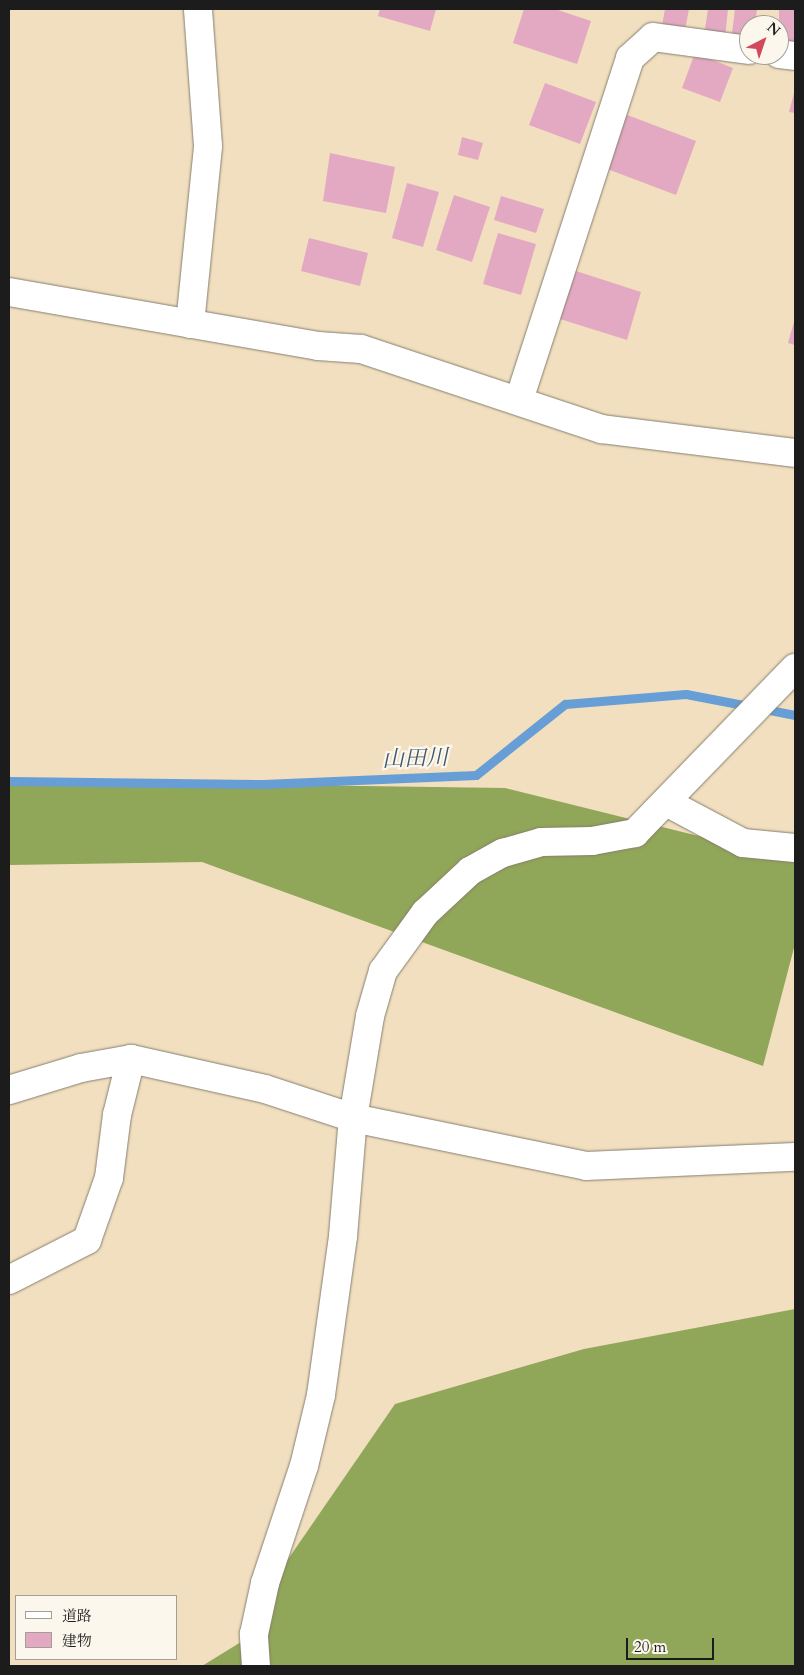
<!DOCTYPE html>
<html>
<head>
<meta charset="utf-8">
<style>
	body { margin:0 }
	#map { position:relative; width:804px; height:1675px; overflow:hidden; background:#f1dfc0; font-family:Cardo,"Noto Serif JP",serif }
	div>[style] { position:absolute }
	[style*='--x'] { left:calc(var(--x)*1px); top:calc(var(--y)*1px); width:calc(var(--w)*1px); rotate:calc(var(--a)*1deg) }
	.forest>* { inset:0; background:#90a658 }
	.stream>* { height:9px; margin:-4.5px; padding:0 4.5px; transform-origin:4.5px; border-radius:4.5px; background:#679ed5 }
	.building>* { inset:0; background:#e3a9c2 }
	.roads { filter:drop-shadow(0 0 1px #867e6e) drop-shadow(0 0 1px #867e6e) }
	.minor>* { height:28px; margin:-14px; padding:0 14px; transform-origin:14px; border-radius:14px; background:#fff }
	span { translate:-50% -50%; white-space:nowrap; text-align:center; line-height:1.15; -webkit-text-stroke:4.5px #fbf7ec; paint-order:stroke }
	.water-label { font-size:22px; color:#3e566f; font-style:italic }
	.frame { position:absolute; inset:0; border:10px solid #1c1c1c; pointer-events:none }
	.legend { position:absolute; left:15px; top:1595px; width:162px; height:65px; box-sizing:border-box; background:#fbf7ec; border:1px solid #a29f99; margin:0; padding:6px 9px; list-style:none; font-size:15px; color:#1c1c1c }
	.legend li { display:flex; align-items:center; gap:10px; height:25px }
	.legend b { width:25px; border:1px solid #a29f99 }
	.north { position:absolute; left:739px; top:15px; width:50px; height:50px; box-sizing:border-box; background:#fbf7ec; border:1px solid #a29f99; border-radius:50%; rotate:41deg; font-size:14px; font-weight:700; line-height:20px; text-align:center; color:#1c1c1c }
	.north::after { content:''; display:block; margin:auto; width:18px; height:22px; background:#d1495b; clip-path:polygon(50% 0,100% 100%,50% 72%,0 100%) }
	.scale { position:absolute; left:626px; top:1638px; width:88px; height:22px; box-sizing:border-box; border:2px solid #1c1c1c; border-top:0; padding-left:6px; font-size:15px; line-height:18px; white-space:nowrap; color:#1c1c1c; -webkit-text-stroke:4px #fbf7ec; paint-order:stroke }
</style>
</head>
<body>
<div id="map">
	<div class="forest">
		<i style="clip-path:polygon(9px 781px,505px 788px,795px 860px,795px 944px,763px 1066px,202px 862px,9px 865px)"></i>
		<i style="clip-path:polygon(795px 1309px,795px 1666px,266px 1666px,262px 1597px,395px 1404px,584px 1349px)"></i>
		<i style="clip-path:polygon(254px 1634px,260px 1666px,202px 1666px)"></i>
	</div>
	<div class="stream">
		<i style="--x:9;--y:781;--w:254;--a:0.7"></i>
		<i style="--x:263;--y:784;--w:213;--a:-2.4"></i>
		<i style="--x:476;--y:775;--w:114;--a:-38.6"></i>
		<i style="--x:565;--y:704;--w:121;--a:-4.7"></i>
		<i style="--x:686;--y:694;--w:111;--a:10.9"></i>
	</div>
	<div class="building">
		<i style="clip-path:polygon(380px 9px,436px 9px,430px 31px,378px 16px)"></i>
		<i style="clip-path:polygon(524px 9px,555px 9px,591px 21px,577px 64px,513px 43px)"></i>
		<i style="clip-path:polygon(665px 9px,689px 9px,684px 35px,661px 31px)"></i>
		<i style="clip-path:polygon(708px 9px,728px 9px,725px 38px,704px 36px)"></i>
		<i style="clip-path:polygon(735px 9px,757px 9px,755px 25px,749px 25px,749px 45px,731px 42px)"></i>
		<i style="clip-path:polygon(779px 9px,795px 9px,795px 53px,779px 50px)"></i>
		<i style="clip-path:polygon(695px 53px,733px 68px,720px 102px,682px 88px)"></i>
		<i style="clip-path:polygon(545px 83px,596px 102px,580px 144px,529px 125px)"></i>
		<i style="clip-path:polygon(795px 89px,795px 113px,789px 112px)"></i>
		<i style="clip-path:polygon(622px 113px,696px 141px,676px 195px,602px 167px)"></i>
		<i style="clip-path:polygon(462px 137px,483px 143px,478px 160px,458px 155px)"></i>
		<i style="clip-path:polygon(330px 153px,395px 167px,386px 213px,323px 201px)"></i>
		<i style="clip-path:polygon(407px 183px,439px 192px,423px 247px,392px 238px)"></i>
		<i style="clip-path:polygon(454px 195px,490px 207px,472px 262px,436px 250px)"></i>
		<i style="clip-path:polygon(501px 196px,544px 209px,536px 233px,494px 220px)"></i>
		<i style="clip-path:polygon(498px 233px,536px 244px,521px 295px,483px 284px)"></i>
		<i style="clip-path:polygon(309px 238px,368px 253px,360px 286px,301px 271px)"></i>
		<i style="clip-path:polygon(576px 271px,641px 292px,627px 340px,560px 319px)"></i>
		<i style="clip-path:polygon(795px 318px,795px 345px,788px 343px)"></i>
	</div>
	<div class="roads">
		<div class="minor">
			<i style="--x:779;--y:54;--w:16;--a:7"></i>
			<i style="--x:9;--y:292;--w:314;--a:9.9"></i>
			<i style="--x:318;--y:346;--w:43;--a:4"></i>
			<i style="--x:361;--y:349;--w:254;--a:18.4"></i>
			<i style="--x:602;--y:429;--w:194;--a:7.1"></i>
			<i style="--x:190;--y:324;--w:179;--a:-84.2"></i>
			<i style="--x:208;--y:146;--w:137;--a:-94.2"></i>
			<i style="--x:519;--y:400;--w:360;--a:-72"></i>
			<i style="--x:630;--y:58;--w:31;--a:-42"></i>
			<i style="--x:653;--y:37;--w:97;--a:7.7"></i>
			<i style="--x:666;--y:802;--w:87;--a:28"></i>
			<i style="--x:743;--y:843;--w:52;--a:5.5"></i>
			<i style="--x:9;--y:1090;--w:75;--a:-17"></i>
			<i style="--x:81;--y:1068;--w:51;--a:-10.2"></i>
			<i style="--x:131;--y:1059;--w:137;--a:12.6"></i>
			<i style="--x:265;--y:1089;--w:93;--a:18.2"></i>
			<i style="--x:353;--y:1118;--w:238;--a:11.6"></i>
			<i style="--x:586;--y:1166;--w:209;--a:-2.5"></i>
			<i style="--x:9;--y:1280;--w:88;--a:-27.1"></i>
			<i style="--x:87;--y:1240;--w:66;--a:-70.5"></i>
			<i style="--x:109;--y:1178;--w:64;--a:-82.8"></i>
			<i style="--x:117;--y:1115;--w:58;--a:-76"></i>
			<i style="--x:256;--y:1666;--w:32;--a:-94"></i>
			<i style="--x:254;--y:1634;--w:52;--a:-77.8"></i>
			<i style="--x:265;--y:1583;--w:123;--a:-71.6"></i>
			<i style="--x:304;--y:1466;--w:73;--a:-76.5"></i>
			<i style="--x:321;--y:1395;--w:161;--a:-82.1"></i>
			<i style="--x:343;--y:1236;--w:118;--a:-85.2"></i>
			<i style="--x:353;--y:1118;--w:103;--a:-80.5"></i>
			<i style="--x:370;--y:1016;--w:47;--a:-73.9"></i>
			<i style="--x:383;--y:971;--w:72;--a:-54.1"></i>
			<i style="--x:425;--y:913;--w:62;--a:-43"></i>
			<i style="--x:470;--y:871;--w:38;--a:-29"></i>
			<i style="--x:503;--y:853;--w:40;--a:-16"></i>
			<i style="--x:541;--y:842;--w:51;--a:-1.1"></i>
			<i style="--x:592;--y:841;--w:44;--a:-10.5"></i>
			<i style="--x:635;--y:833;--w:230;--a:-45.9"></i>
		</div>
	</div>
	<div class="water-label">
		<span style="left:415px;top:759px;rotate:-2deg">山田川</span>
	</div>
	<div class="frame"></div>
	<ul class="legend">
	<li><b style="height:6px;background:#fff"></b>道路</li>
	<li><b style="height:14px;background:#e3a9c2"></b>建物</li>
	</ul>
	<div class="north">N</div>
	<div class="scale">20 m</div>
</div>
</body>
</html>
